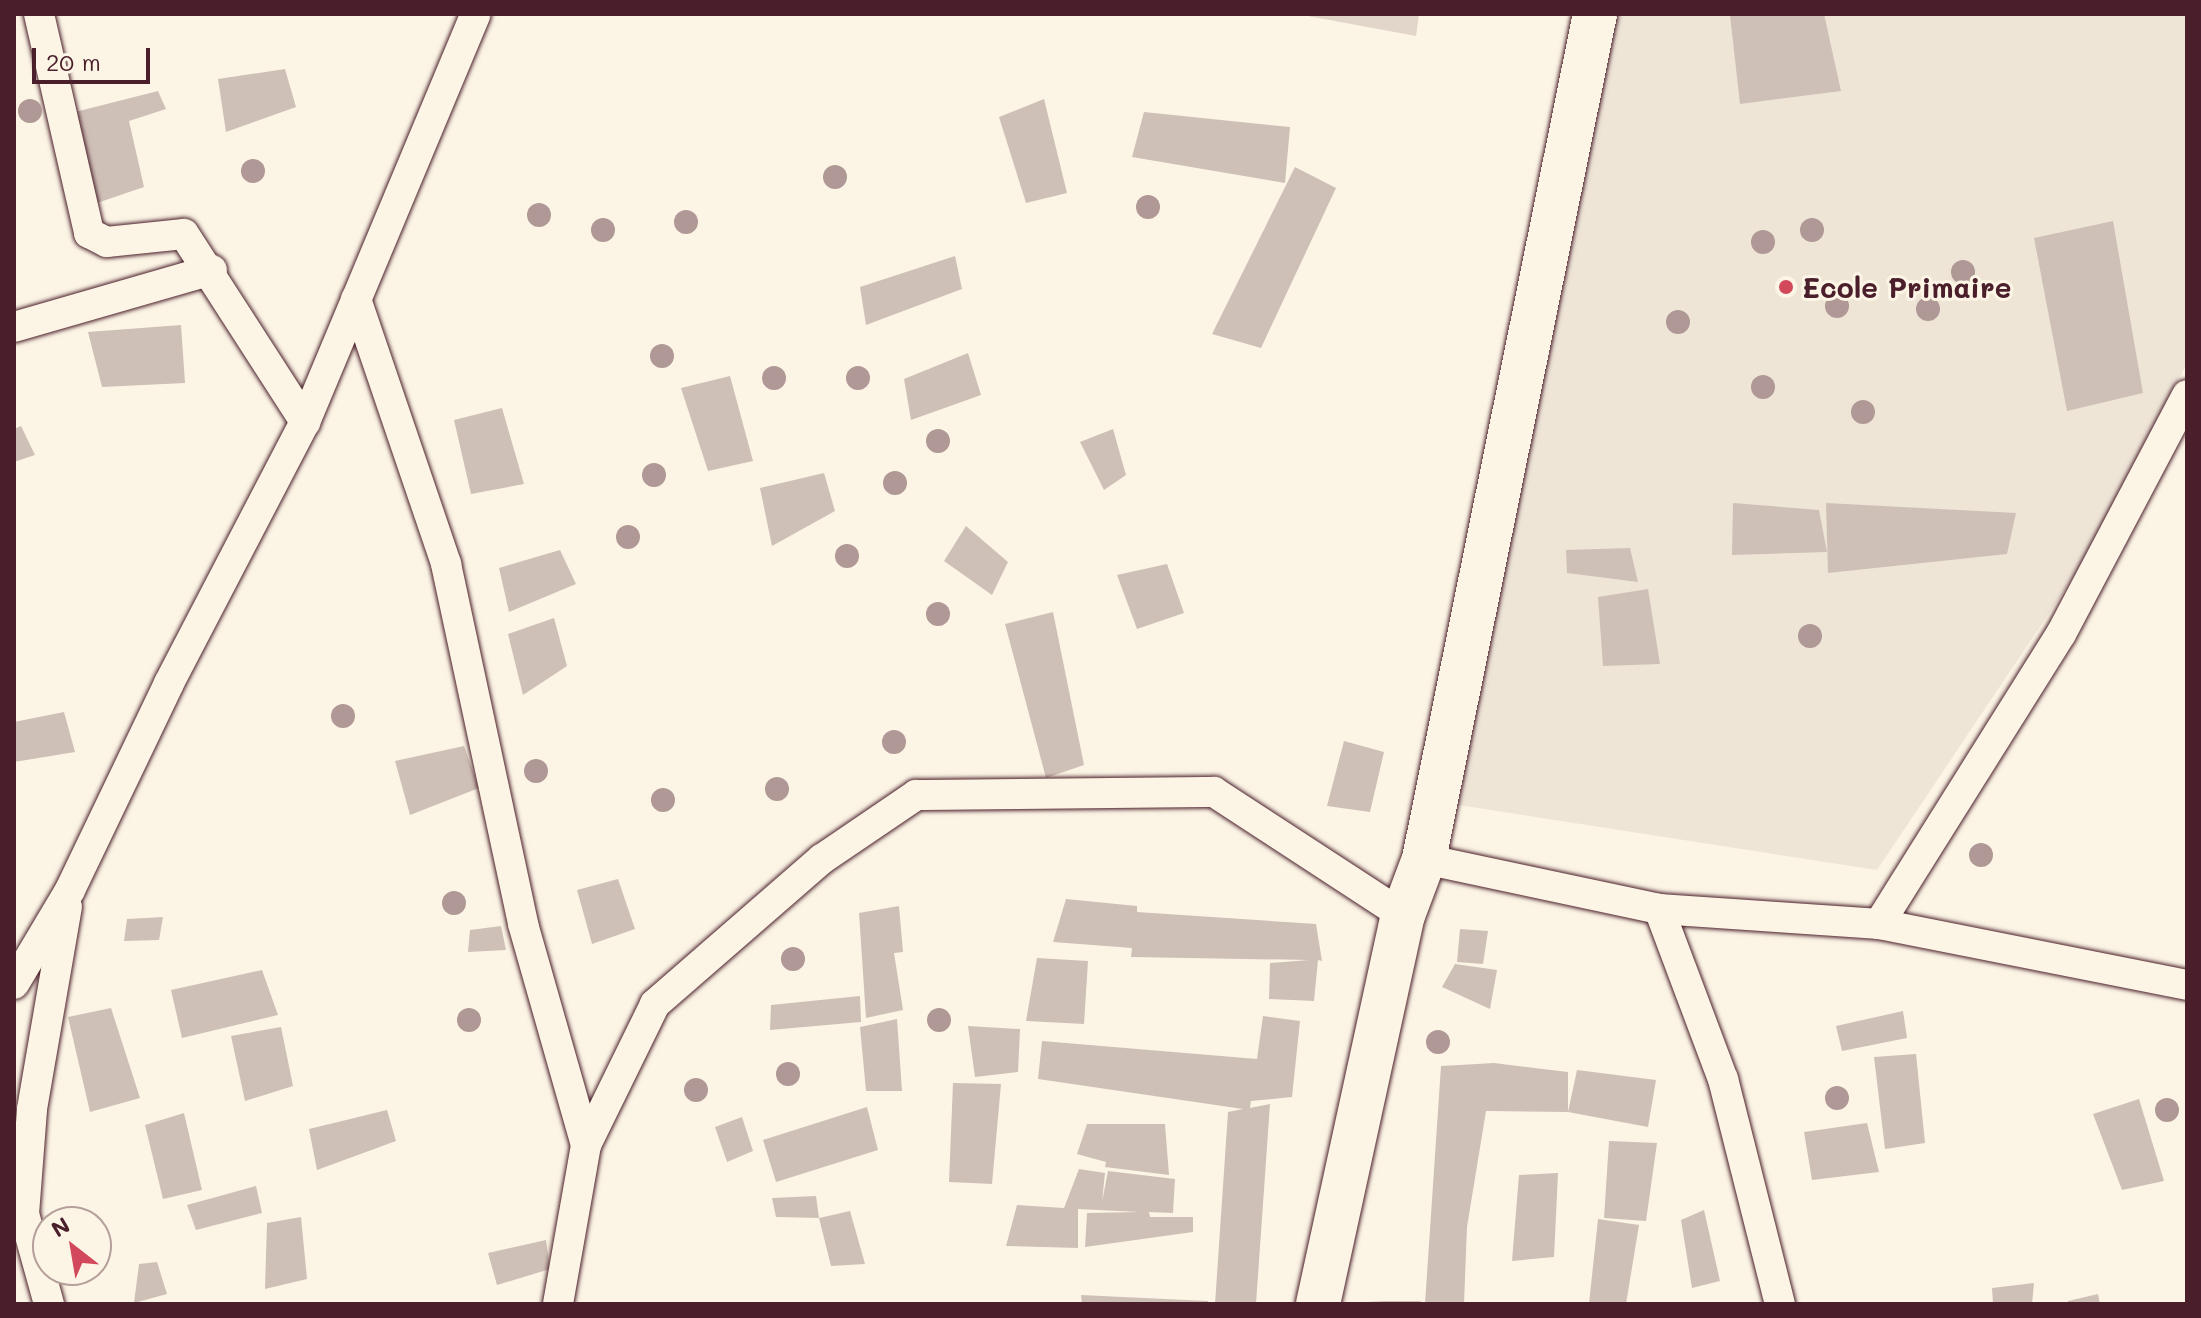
<!DOCTYPE html>
<html>
<head>
<meta charset="utf-8">
<style>
	body { margin:0 }
	#map { position:relative; width:2201px; height:1318px; overflow:hidden; background:#fcf5e5; font-family:Mali,sans-serif }
	div>[style] { position:absolute }
	[style*='--x'] { left:calc(var(--x)*1px); top:calc(var(--y)*1px); width:calc(var(--w)*1px); rotate:calc(var(--a)*1deg) }
	.built>* { inset:0; background:#eee5d7 }
	.green>* { inset:0; background:#e2d5ca }
	.building>* { inset:0; background:#cfc0b7 }
	.roads { filter:drop-shadow(0 0 2px #4a1f2b) drop-shadow(0 0 2px #4a1f2b) }
	.minor>* { height:30px; margin:-15px; padding:0 15px; transform-origin:15px; border-radius:15px; background:#fcf5e5 }
	.secondary>* { height:44px; margin:-22px; padding:0 22px; transform-origin:22px; border-radius:22px; background:#fcf5e5 }
	.trees>* { width:24px; height:24px; margin:-12px; border-radius:50%; background:#af9895 }
	.dots>* { width:22px; height:22px; translate:-50% -50%; box-sizing:border-box; border:4px solid #fcf5e5; border-radius:50% }
	span { translate:-50% -50%; white-space:nowrap; text-align:center; line-height:1.15; -webkit-text-stroke:6px #fcf5e5; paint-order:stroke }
	.poi-label { font-size:28px; color:#4a1f2b; font-weight:700 }
	.left { translate:0 -50%; text-align:left }
	.frame { position:absolute; inset:0; border:16px solid #4a1f2b; pointer-events:none }
	.north { position:absolute; left:32px; top:1206px; width:80px; height:80px; box-sizing:border-box; background:#fcf5e5; border:2px solid #b59f9b; border-radius:50%; rotate:329deg; font-size:22px; font-weight:700; line-height:32px; text-align:center; color:#4a1f2b }
	.north::after { content:''; display:block; margin:auto; width:28px; height:36px; background:#d1495b; clip-path:polygon(50% 0,100% 100%,50% 72%,0 100%) }
	.scale { position:absolute; left:32px; top:48px; width:118px; height:36px; box-sizing:border-box; border:4px solid #4a1f2b; border-top:0; padding-left:10px; font-size:24px; line-height:28px; white-space:nowrap; color:#4a1f2b; -webkit-text-stroke:6px #fcf5e5; paint-order:stroke }
</style>
</head>
<body>
<div id="map">
	<div class="built">
		<i style="clip-path:polygon(1608px 14px,2187px 14px,2187px 363px,2102px 534px,1877px 870px,1439px 802px)"></i>
	</div>
	<div class="green">
		<i style="clip-path:polygon(1297px 14px,1419px 14px,1416px 36px)"></i>
	</div>
	<div class="building">
		<i style="clip-path:polygon(1824px 14px,1841px 91px,1740px 104px,1730px 15px)"></i>
		<i style="clip-path:polygon(285px 69px,296px 107px,226px 132px,218px 79px)"></i>
		<i style="clip-path:polygon(158px 91px,166px 109px,129px 121px,144px 187px,97px 203px,75px 112px)"></i>
		<i style="clip-path:polygon(1044px 99px,1067px 193px,1026px 203px,999px 117px)"></i>
		<i style="clip-path:polygon(1144px 112px,1290px 127px,1285px 183px,1132px 157px)"></i>
		<i style="clip-path:polygon(1295px 167px,1336px 188px,1261px 348px,1212px 334px)"></i>
		<i style="clip-path:polygon(2113px 221px,2143px 393px,2067px 411px,2034px 238px)"></i>
		<i style="clip-path:polygon(955px 256px,962px 289px,866px 325px,860px 287px)"></i>
		<i style="clip-path:polygon(181px 325px,185px 383px,102px 387px,88px 332px)"></i>
		<i style="clip-path:polygon(968px 353px,981px 395px,911px 420px,904px 379px)"></i>
		<i style="clip-path:polygon(730px 376px,753px 461px,708px 471px,681px 388px)"></i>
		<i style="clip-path:polygon(502px 408px,524px 484px,471px 494px,454px 420px)"></i>
		<i style="clip-path:polygon(21px 426px,35px 455px,14px 462px,14px 429px)"></i>
		<i style="clip-path:polygon(1113px 429px,1126px 475px,1104px 490px,1080px 442px)"></i>
		<i style="clip-path:polygon(824px 473px,835px 511px,772px 546px,760px 488px)"></i>
		<i style="clip-path:polygon(1733px 503px,1819px 510px,1827px 552px,1732px 555px)"></i>
		<i style="clip-path:polygon(1826px 503px,2016px 513px,2007px 554px,1828px 573px)"></i>
		<i style="clip-path:polygon(966px 526px,1008px 562px,992px 595px,944px 561px)"></i>
		<i style="clip-path:polygon(1630px 548px,1638px 582px,1567px 573px,1566px 550px)"></i>
		<i style="clip-path:polygon(560px 550px,576px 584px,509px 612px,499px 568px)"></i>
		<i style="clip-path:polygon(1167px 564px,1184px 613px,1137px 629px,1117px 575px)"></i>
		<i style="clip-path:polygon(1648px 589px,1660px 664px,1603px 666px,1598px 597px)"></i>
		<i style="clip-path:polygon(1053px 612px,1084px 765px,1046px 778px,1005px 624px)"></i>
		<i style="clip-path:polygon(554px 618px,567px 666px,523px 695px,508px 634px)"></i>
		<i style="clip-path:polygon(64px 712px,75px 752px,14px 762px,14px 722px)"></i>
		<i style="clip-path:polygon(1344px 741px,1384px 752px,1370px 812px,1327px 806px)"></i>
		<i style="clip-path:polygon(464px 746px,479px 788px,410px 815px,395px 761px)"></i>
		<i style="clip-path:polygon(618px 879px,635px 929px,592px 944px,577px 890px)"></i>
		<i style="clip-path:polygon(1066px 899px,1137px 906px,1137px 912px,1316px 924px,1322px 961px,1318px 960px,1314px 1001px,1269px 999px,1270px 963px,1309px 960px,1131px 957px,1132px 948px,1053px 942px)"></i>
		<i style="clip-path:polygon(899px 906px,903px 952px,894px 953px,903px 1010px,866px 1018px,859px 913px)"></i>
		<i style="clip-path:polygon(163px 917px,159px 940px,124px 941px,127px 919px)"></i>
		<i style="clip-path:polygon(501px 926px,506px 950px,468px 952px,470px 930px)"></i>
		<i style="clip-path:polygon(1460px 929px,1488px 931px,1483px 964px,1457px 962px)"></i>
		<i style="clip-path:polygon(1037px 958px,1088px 961px,1084px 1024px,1026px 1021px)"></i>
		<i style="clip-path:polygon(1455px 964px,1497px 970px,1490px 1009px,1442px 987px)"></i>
		<i style="clip-path:polygon(262px 970px,278px 1015px,182px 1038px,171px 990px)"></i>
		<i style="clip-path:polygon(860px 996px,861px 1022px,770px 1030px,771px 1005px)"></i>
		<i style="clip-path:polygon(111px 1008px,140px 1098px,90px 1112px,68px 1017px)"></i>
		<i style="clip-path:polygon(1903px 1011px,1907px 1038px,1842px 1051px,1836px 1026px)"></i>
		<i style="clip-path:polygon(1263px 1016px,1300px 1021px,1292px 1097px,1251px 1101px,1250px 1108px,1270px 1104px,1256px 1304px,1215px 1304px,1228px 1112px,1243px 1109px,1038px 1079px,1042px 1041px,1257px 1059px)"></i>
		<i style="clip-path:polygon(897px 1019px,902px 1091px,866px 1091px,860px 1027px)"></i>
		<i style="clip-path:polygon(968px 1026px,1020px 1029px,1018px 1072px,975px 1077px)"></i>
		<i style="clip-path:polygon(281px 1027px,293px 1086px,245px 1101px,231px 1036px)"></i>
		<i style="clip-path:polygon(1916px 1054px,1925px 1143px,1885px 1149px,1874px 1057px)"></i>
		<i style="clip-path:polygon(1494px 1063px,1568px 1072px,1568px 1112px,1486px 1111px,1467px 1227px,1464px 1304px,1425px 1304px,1441px 1066px)"></i>
		<i style="clip-path:polygon(1577px 1070px,1656px 1080px,1648px 1127px,1568px 1112px)"></i>
		<i style="clip-path:polygon(953px 1083px,1001px 1084px,992px 1184px,949px 1182px)"></i>
		<i style="clip-path:polygon(2139px 1099px,2164px 1181px,2122px 1190px,2093px 1114px)"></i>
		<i style="clip-path:polygon(867px 1107px,878px 1150px,776px 1182px,763px 1140px)"></i>
		<i style="clip-path:polygon(387px 1110px,396px 1141px,317px 1170px,309px 1129px)"></i>
		<i style="clip-path:polygon(184px 1113px,202px 1190px,163px 1199px,145px 1125px)"></i>
		<i style="clip-path:polygon(742px 1117px,753px 1151px,727px 1162px,715px 1127px)"></i>
		<i style="clip-path:polygon(1867px 1123px,1879px 1172px,1812px 1180px,1804px 1132px)"></i>
		<i style="clip-path:polygon(1087px 1124px,1165px 1124px,1169px 1175px,1105px 1167px,1106px 1162px,1077px 1154px)"></i>
		<i style="clip-path:polygon(1609px 1141px,1657px 1143px,1646px 1221px,1604px 1218px)"></i>
		<i style="clip-path:polygon(1079px 1169px,1105px 1173px,1102px 1202px,1108px 1171px,1175px 1179px,1173px 1213px,1149px 1212px,1150px 1217px,1193px 1217px,1193px 1232px,1085px 1247px,1087px 1213px,1139px 1212px,1078px 1209px,1078px 1248px,1006px 1246px,1017px 1205px,1064px 1208px)"></i>
		<i style="clip-path:polygon(1558px 1173px,1554px 1257px,1512px 1261px,1519px 1175px)"></i>
		<i style="clip-path:polygon(256px 1186px,262px 1213px,196px 1230px,187px 1205px)"></i>
		<i style="clip-path:polygon(816px 1196px,819px 1218px,776px 1217px,772px 1198px)"></i>
		<i style="clip-path:polygon(1704px 1210px,1720px 1281px,1692px 1288px,1681px 1220px)"></i>
		<i style="clip-path:polygon(850px 1211px,865px 1264px,831px 1266px,819px 1218px)"></i>
		<i style="clip-path:polygon(301px 1217px,307px 1279px,265px 1289px,267px 1223px)"></i>
		<i style="clip-path:polygon(1598px 1219px,1639px 1225px,1626px 1304px,1589px 1304px)"></i>
		<i style="clip-path:polygon(546px 1240px,550px 1269px,497px 1285px,488px 1253px)"></i>
		<i style="clip-path:polygon(157px 1262px,167px 1294px,134px 1303px,139px 1264px)"></i>
		<i style="clip-path:polygon(2034px 1283px,2032px 1304px,1993px 1304px,1992px 1288px)"></i>
		<i style="clip-path:polygon(2098px 1294px,2100px 1304px,2068px 1304px,2068px 1301px)"></i>
		<i style="clip-path:polygon(1081px 1295px,1208px 1301px,1208px 1304px,1082px 1304px)"></i>
		<i style="clip-path:polygon(1367px 1301px,1421px 1301px,1420px 1304px)"></i>
	</div>
	<div class="roads">
		<div class="minor">
			<i style="--x:39;--y:14;--w:225;--a:77.1"></i>
			<i style="--x:89;--y:233;--w:20;--a:27"></i>
			<i style="--x:107;--y:242;--w:77;--a:-5.9"></i>
			<i style="--x:184;--y:234;--w:224;--a:57.2"></i>
			<i style="--x:356;--y:299;--w:280;--a:71.2"></i>
			<i style="--x:446;--y:564;--w:368;--a:77.9"></i>
			<i style="--x:523;--y:924;--w:230;--a:74.1"></i>
			<i style="--x:586;--y:1145;--w:161;--a:100"></i>
			<i style="--x:14;--y:327;--w:206;--a:-16.1"></i>
			<i style="--x:1424;--y:859;--w:240;--a:12"></i>
			<i style="--x:1659;--y:909;--w:221;--a:3.9"></i>
			<i style="--x:1879;--y:924;--w:314;--a:11.2"></i>
			<i style="--x:1659;--y:909;--w:182;--a:69.4"></i>
			<i style="--x:1723;--y:1079;--w:232;--a:75.8"></i>
			<i style="--x:1879;--y:924;--w:342;--a:-57.9"></i>
			<i style="--x:2061;--y:634;--w:270;--a:-62.2"></i>
			<i style="--x:14;--y:984;--w:109;--a:-59.2"></i>
			<i style="--x:70;--y:890;--w:229;--a:-64.4"></i>
			<i style="--x:169;--y:683;--w:294;--a:-62.5"></i>
			<i style="--x:305;--y:422;--w:442;--a:-67.3"></i>
			<i style="--x:586;--y:1145;--w:157;--a:-63.9"></i>
			<i style="--x:655;--y:1004;--w:221;--a:-41"></i>
			<i style="--x:822;--y:859;--w:114;--a:-34.2"></i>
			<i style="--x:916;--y:795;--w:298;--a:-0.6"></i>
			<i style="--x:1214;--y:792;--w:225;--a:33.1"></i>
			<i style="--x:49;--y:1304;--w:93;--a:-105.5"></i>
			<i style="--x:24;--y:1214;--w:105;--a:-85.6"></i>
			<i style="--x:32;--y:1109;--w:205;--a:-80.2"></i>
		</div>
		<div class="secondary">
			<i style="--x:1318;--y:1304;--w:398;--a:-77.7"></i>
			<i style="--x:1403;--y:915;--w:60;--a:-69.4"></i>
			<i style="--x:1424;--y:859;--w:862;--a:-78.56"></i>
		</div>
	</div>
	<div class="trees">
		<i style="left:30px;top:111px"></i>
		<i style="left:253px;top:171px"></i>
		<i style="left:835px;top:177px"></i>
		<i style="left:1148px;top:207px"></i>
		<i style="left:539px;top:215px"></i>
		<i style="left:686px;top:222px"></i>
		<i style="left:603px;top:230px"></i>
		<i style="left:1812px;top:230px"></i>
		<i style="left:1763px;top:242px"></i>
		<i style="left:1963px;top:272px"></i>
		<i style="left:1837px;top:306px"></i>
		<i style="left:1928px;top:309px"></i>
		<i style="left:1678px;top:322px"></i>
		<i style="left:662px;top:356px"></i>
		<i style="left:774px;top:378px"></i>
		<i style="left:858px;top:378px"></i>
		<i style="left:1763px;top:387px"></i>
		<i style="left:1863px;top:412px"></i>
		<i style="left:938px;top:441px"></i>
		<i style="left:654px;top:475px"></i>
		<i style="left:895px;top:483px"></i>
		<i style="left:628px;top:537px"></i>
		<i style="left:847px;top:556px"></i>
		<i style="left:938px;top:614px"></i>
		<i style="left:1810px;top:636px"></i>
		<i style="left:343px;top:716px"></i>
		<i style="left:894px;top:742px"></i>
		<i style="left:536px;top:771px"></i>
		<i style="left:777px;top:789px"></i>
		<i style="left:663px;top:800px"></i>
		<i style="left:1981px;top:855px"></i>
		<i style="left:454px;top:903px"></i>
		<i style="left:793px;top:959px"></i>
		<i style="left:469px;top:1020px"></i>
		<i style="left:939px;top:1020px"></i>
		<i style="left:1438px;top:1042px"></i>
		<i style="left:788px;top:1074px"></i>
		<i style="left:696px;top:1090px"></i>
		<i style="left:1837px;top:1098px"></i>
		<i style="left:2167px;top:1110px"></i>
	</div>
	<div class="dots">
		<i style="left:1786px;top:287px;background:#d1495b"></i>
	</div>
	<div class="poi-label">
		<span class="left" style="left:1802px;top:287px">Ecole Primaire</span>
	</div>
	<div class="frame"></div>
	<div class="north">N</div>
	<div class="scale">20 m</div>
</div>
</body>
</html>
